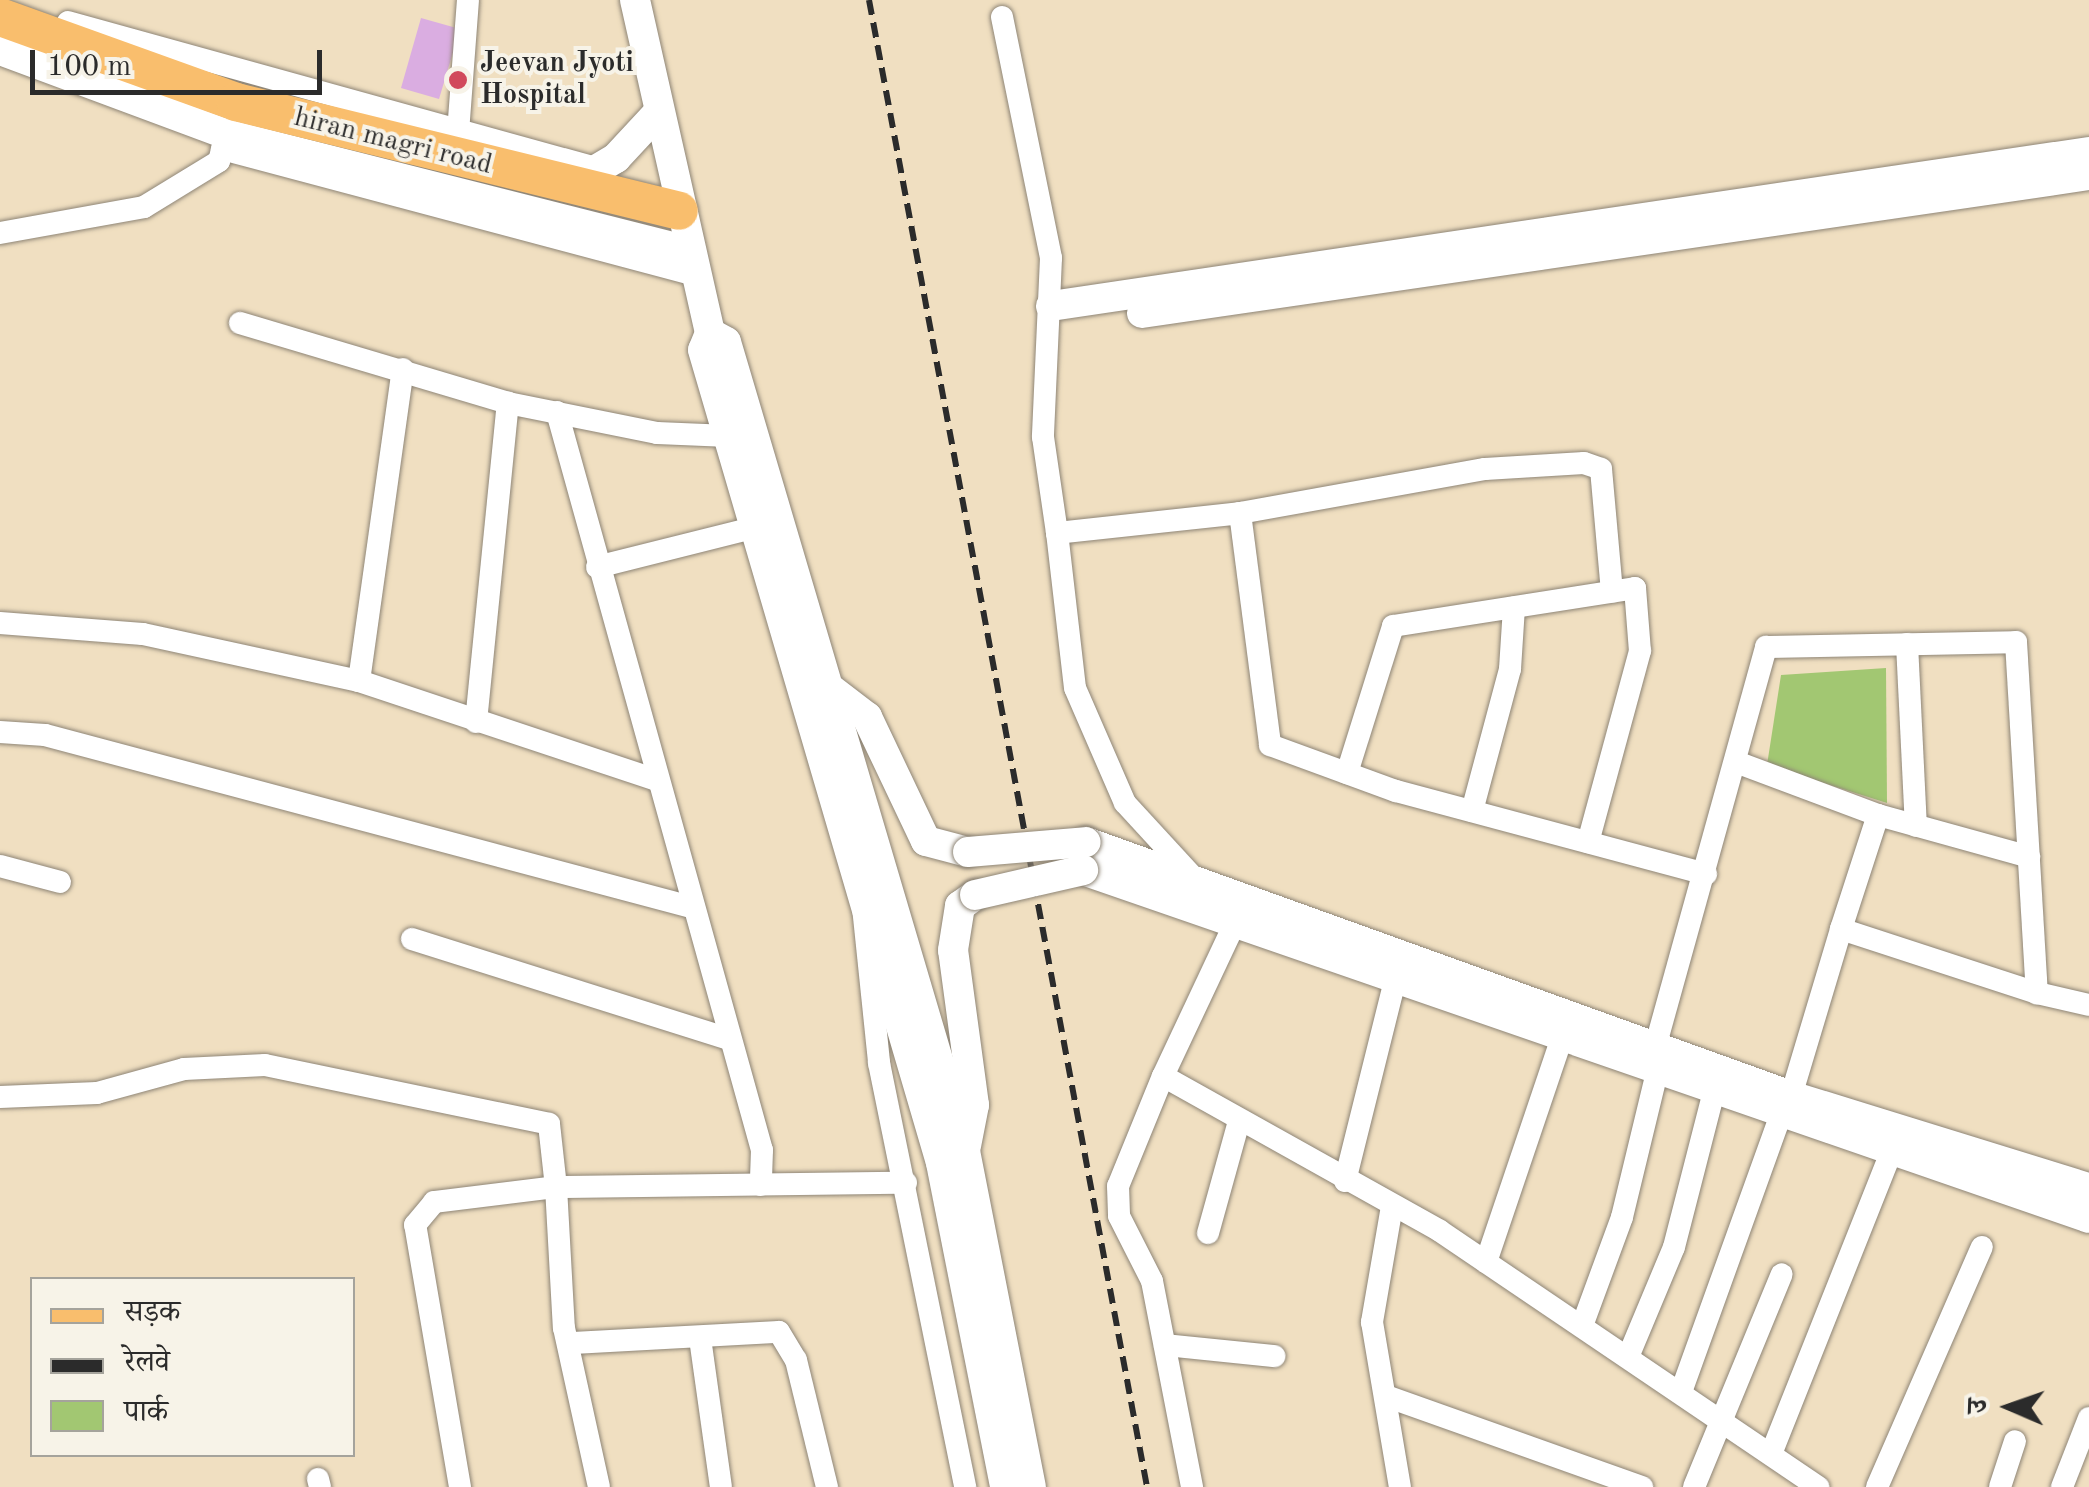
<!DOCTYPE html>
<html>
<head>
<meta charset="utf-8">
<style>
	body { margin:0 }
	#map { position:relative; width:2089px; height:1487px; overflow:hidden; background:#f0dfc1; font-family:"Old Standard TT","Noto Serif Devanagari",serif }
	div>[style] { position:absolute }
	[style*='--x'] { left:calc(var(--x)*1px); top:calc(var(--y)*1px); width:calc(var(--w)*1px); rotate:calc(var(--a)*1deg) }
	.green>* { inset:0; background:#a2c772 }
	.building>* { inset:0; background:#daade1 }
	.roads { filter:drop-shadow(0 0 2px #8e8576) drop-shadow(0 0 2px #8e8576) }
	.minor>* { height:22px; margin:-11px; padding:0 11px; transform-origin:11px; border-radius:11px; background:#fff }
	.tertiary>* { height:30px; margin:-15px; padding:0 15px; transform-origin:15px; border-radius:15px; background:#fff }
	.primary>* { height:38px; margin:-19px; padding:0 19px; transform-origin:19px; border-radius:19px; background:#f9be6d }
	.rail>* { height:6px; margin-top:-3px; transform-origin:0; background:repeating-linear-gradient(90deg,#2b2b2b 0 15px,transparent 0 23px) }
	.bridges { filter:drop-shadow(0 0 2px #8e8576) drop-shadow(0 0 2px #8e8576) }
	.tertiary-bridge>* { height:30px; margin:-15px; padding:0 15px; transform-origin:15px; border-radius:15px; background:#fff }
	.dots>* { width:28px; height:28px; translate:-50% -50%; box-sizing:border-box; border:5px solid #f7f3e8; border-radius:50% }
	span { translate:-50% -50%; white-space:nowrap; text-align:center; line-height:1.15; -webkit-text-stroke:8px #f7f3e8; paint-order:stroke }
	.poi-label { font-size:28px; color:#2b2b2b; font-weight:700 }
	.left { translate:0 -50%; text-align:left }
	.street-label { font-size:28px; color:#2b2b2b }
	.legend { position:absolute; left:30px; top:1277px; width:325px; height:180px; box-sizing:border-box; background:#f7f3e8; border:2px solid #a5a39c; margin:0; padding:12px 18px; list-style:none; font-size:30px; color:#2b2b2b }
	.legend li { display:flex; align-items:center; gap:20px; height:50px }
	.legend b { width:50px; border:2px solid #a5a39c }
	.north { position:absolute; left:1959px; top:1357px; width:100px; height:100px; -webkit-text-stroke:8px #f7f3e8; paint-order:stroke; rotate:272deg; font-size:28px; font-weight:700; line-height:40px; text-align:center; color:#2b2b2b }
	.north::after { content:''; display:block; margin:auto; width:35px; height:45px; background:#2b2b2b; clip-path:polygon(50% 0,100% 100%,50% 72%,0 100%) }
	.scale { position:absolute; left:30px; top:50px; width:292px; height:45px; box-sizing:border-box; border:5px solid #2b2b2b; border-top:0; padding-left:12px; font-size:30px; line-height:35px; white-space:nowrap; color:#2b2b2b; -webkit-text-stroke:8px #f7f3e8; paint-order:stroke }
</style>
</head>
<body>
<div id="map">
	<div class="green">
		<i style="clip-path:polygon(1886px 668px,1887px 803px,1767px 765px,1781px 675px)"></i>
	</div>
	<div class="building">
		<i style="clip-path:polygon(421px 18px,460px 29px,439px 99px,401px 88px)"></i>
	</div>
	<div class="roads">
		<div class="minor">
			<i style="--x:1002;--y:17;--w:246;--a:78.5"></i>
			<i style="--x:1051;--y:258;--w:179;--a:92.6"></i>
			<i style="--x:1043;--y:437;--w:97;--a:81.7"></i>
			<i style="--x:68;--y:22;--w:551;--a:15.47"></i>
			<i style="--x:457;--y:146;--w:146;--a:-85.7"></i>
			<i style="--x:222;--y:149;--w:487;--a:14.9"></i>
			<i style="--x:0;--y:233;--w:146;--a:-10.2"></i>
			<i style="--x:144;--y:207;--w:88;--a:-31.5"></i>
			<i style="--x:219;--y:161;--w:27;--a:-75"></i>
			<i style="--x:240;--y:323;--w:280;--a:16.6"></i>
			<i style="--x:508;--y:403;--w:152;--a:11.4"></i>
			<i style="--x:657;--y:433;--w:72;--a:2.4"></i>
			<i style="--x:557;--y:412;--w:766;--a:74.48"></i>
			<i style="--x:762;--y:1150;--w:35;--a:92"></i>
			<i style="--x:1240;--y:513;--w:249;--a:-10.2"></i>
			<i style="--x:1485;--y:469;--w:99;--a:-3.5"></i>
			<i style="--x:1584;--y:463;--w:18;--a:19"></i>
			<i style="--x:1601;--y:469;--w:123;--a:84.9"></i>
			<i style="--x:597;--y:567;--w:164;--a:-14.1"></i>
			<i style="--x:0;--y:623;--w:143;--a:4.4"></i>
			<i style="--x:143;--y:634;--w:221;--a:12.3"></i>
			<i style="--x:359;--y:681;--w:310;--a:18.4"></i>
			<i style="--x:1907;--y:644;--w:182;--a:87.2"></i>
			<i style="--x:359;--y:681;--w:315;--a:-82"></i>
			<i style="--x:476;--y:722;--w:321;--a:-84.3"></i>
			<i style="--x:0;--y:732;--w:45;--a:3.8"></i>
			<i style="--x:45;--y:735;--w:669;--a:14.91"></i>
			<i style="--x:1736;--y:762;--w:152;--a:20.5"></i>
			<i style="--x:1878;--y:815;--w:120;--a:108"></i>
			<i style="--x:1347;--y:773;--w:154;--a:-72.6"></i>
			<i style="--x:1393;--y:626;--w:245;--a:-8.9"></i>
			<i style="--x:1635;--y:588;--w:63;--a:85.5"></i>
			<i style="--x:1640;--y:651;--w:198;--a:105.2"></i>
			<i style="--x:1472;--y:811;--w:147;--a:-75"></i>
			<i style="--x:1510;--y:669;--w:62;--a:-86.3"></i>
			<i style="--x:1878;--y:815;--w:157;--a:15.5"></i>
			<i style="--x:0;--y:866;--w:62;--a:14.9"></i>
			<i style="--x:1194;--y:878;--w:102;--a:-132.6"></i>
			<i style="--x:1125;--y:803;--w:125;--a:-113.5"></i>
			<i style="--x:1075;--y:688;--w:156;--a:-96.6"></i>
			<i style="--x:1057;--y:533;--w:184;--a:-6.2"></i>
			<i style="--x:1240;--y:513;--w:234;--a:82.6"></i>
			<i style="--x:1270;--y:745;--w:134;--a:20.1"></i>
			<i style="--x:1396;--y:791;--w:321;--a:15"></i>
			<i style="--x:863;--y:907;--w:157;--a:84.1"></i>
			<i style="--x:879;--y:1063;--w:433;--a:78.5"></i>
			<i style="--x:1235;--y:923;--w:169;--a:115.2"></i>
			<i style="--x:1163;--y:1076;--w:317;--a:29.2"></i>
			<i style="--x:1440;--y:1231;--w:457;--a:34.1"></i>
			<i style="--x:412;--y:939;--w:332;--a:17.5"></i>
			<i style="--x:1651;--y:1062;--w:431;--a:-74.5"></i>
			<i style="--x:1766;--y:647;--w:250;--a:-1.1"></i>
			<i style="--x:2016;--y:642;--w:352;--a:86.6"></i>
			<i style="--x:2037;--y:993;--w:53;--a:13"></i>
			<i style="--x:1163;--y:1076;--w:119;--a:112.2"></i>
			<i style="--x:1118;--y:1186;--w:30;--a:88"></i>
			<i style="--x:1119;--y:1216;--w:73;--a:63.1"></i>
			<i style="--x:1152;--y:1281;--w:210;--a:79"></i>
			<i style="--x:1791;--y:1096;--w:174;--a:-73.3"></i>
			<i style="--x:1841;--y:929;--w:206;--a:18.1"></i>
			<i style="--x:0;--y:1097;--w:97;--a:-2.4"></i>
			<i style="--x:97;--y:1093;--w:90;--a:-15.4"></i>
			<i style="--x:184;--y:1069;--w:81;--a:-2.8"></i>
			<i style="--x:265;--y:1065;--w:290;--a:11.7"></i>
			<i style="--x:549;--y:1124;--w:63;--a:83.7"></i>
			<i style="--x:556;--y:1187;--w:350;--a:-0.7"></i>
			<i style="--x:1345;--y:1181;--w:202;--a:-76"></i>
			<i style="--x:1392;--y:1206;--w:118;--a:99.8"></i>
			<i style="--x:1372;--y:1322;--w:167;--a:80.4"></i>
			<i style="--x:1208;--y:1233;--w:112;--a:-74.5"></i>
			<i style="--x:1486;--y:1262;--w:233;--a:-71.3"></i>
			<i style="--x:1582;--y:1326;--w:116;--a:-69.8"></i>
			<i style="--x:1622;--y:1217;--w:149;--a:-76.4"></i>
			<i style="--x:700;--y:1338;--w:150;--a:82"></i>
			<i style="--x:573;--y:1343;--w:206;--a:-3.1"></i>
			<i style="--x:779;--y:1332;--w:33;--a:59"></i>
			<i style="--x:796;--y:1360;--w:131;--a:76.3"></i>
			<i style="--x:1165;--y:1345;--w:110;--a:5.8"></i>
			<i style="--x:1628;--y:1357;--w:119;--a:-67.3"></i>
			<i style="--x:1674;--y:1247;--w:157;--a:-75.6"></i>
			<i style="--x:1681;--y:1392;--w:292;--a:-70.2"></i>
			<i style="--x:1386;--y:1396;--w:272;--a:19.6"></i>
			<i style="--x:1771;--y:1454;--w:322;--a:-68.3"></i>
			<i style="--x:318;--y:1479;--w:8;--a:76"></i>
			<i style="--x:460;--y:1487;--w:266;--a:-99.7"></i>
			<i style="--x:415;--y:1225;--w:30;--a:-50"></i>
			<i style="--x:434;--y:1202;--w:123;--a:-7"></i>
			<i style="--x:556;--y:1187;--w:141;--a:86.8"></i>
			<i style="--x:564;--y:1328;--w:163;--a:77.6"></i>
			<i style="--x:1694;--y:1487;--w:230;--a:-67.6"></i>
			<i style="--x:1877;--y:1487;--w:262;--a:-66.4"></i>
			<i style="--x:2000;--y:1487;--w:48;--a:-71.9"></i>
			<i style="--x:2062;--y:1487;--w:74;--a:-68.6"></i>
		</div>
		<div class="tertiary">
			<i style="--x:635;--y:0;--w:341;--a:77.3"></i>
			<i style="--x:710;--y:333;--w:18;--a:112"></i>
			<i style="--x:703;--y:350;--w:847;--a:73.68"></i>
			<i style="--x:941;--y:1163;--w:330;--a:78.8"></i>
			<i style="--x:0;--y:50;--w:241;--a:20.4"></i>
			<i style="--x:226;--y:134;--w:477;--a:14.2"></i>
			<i style="--x:569;--y:186;--w:55;--a:-30.8"></i>
			<i style="--x:616;--y:158;--w:59;--a:-47.1"></i>
			<i style="--x:1051;--y:306;--w:1049;--a:-8.44"></i>
			<i style="--x:1142;--y:313;--w:957;--a:-8.29"></i>
			<i style="--x:710;--y:333;--w:18;--a:29"></i>
			<i style="--x:726;--y:342;--w:844;--a:73.54"></i>
			<i style="--x:965;--y:1151;--w:342;--a:78.9"></i>
			<i style="--x:829;--y:688;--w:48;--a:37.3"></i>
			<i style="--x:867;--y:717;--w:137;--a:64.6"></i>
			<i style="--x:926;--y:841;--w:43;--a:14.7"></i>
			<i style="--x:1086;--y:842;--w:749;--a:19.81"></i>
			<i style="--x:1791;--y:1096;--w:312;--a:17.2"></i>
			<i style="--x:1083;--y:870;--w:1064;--a:19.08"></i>
			<i style="--x:966;--y:1146;--w:42;--a:-79"></i>
			<i style="--x:974;--y:1105;--w:156;--a:-97.7"></i>
			<i style="--x:953;--y:950;--w:45;--a:-81"></i>
			<i style="--x:960;--y:906;--w:19;--a:-36"></i>
		</div>
		<div class="primary">
			<i style="--x:0;--y:17;--w:251;--a:19.8"></i>
			<i style="--x:236;--y:102;--w:456;--a:13.8"></i>
		</div>
	</div>
	<div class="rail">
		<i style="--x:869;--y:0;--w:1513;--a:79.41"></i>
	</div>
	<div class="bridges">
		<div class="tertiary-bridge">
			<i style="--x:968;--y:852;--w:118;--a:-4.8"></i>
			<i style="--x:975;--y:895;--w:111;--a:-13"></i>
		</div>
	</div>
	<div class="dots">
		<i style="left:458px;top:80px;background:#d1495b"></i>
	</div>
	<div class="poi-label">
		<span class="left" style="left:480px;top:80px">Jeevan Jyoti<br>Hospital</span>
	</div>
	<div class="street-label">
		<span style="left:393px;top:142px;rotate:14deg">hiran magri road</span>
	</div>
	<ul class="legend">
	<li><b style="height:12px;background:#f9be6d"></b>सड़क</li>
	<li><b style="height:12px;background:#2b2b2b"></b>रेलवे</li>
	<li><b style="height:28px;background:#a2c772"></b>पार्क</li>
	</ul>
	<div class="north">उ</div>
	<div class="scale">100 m</div>
</div>
</body>
</html>
